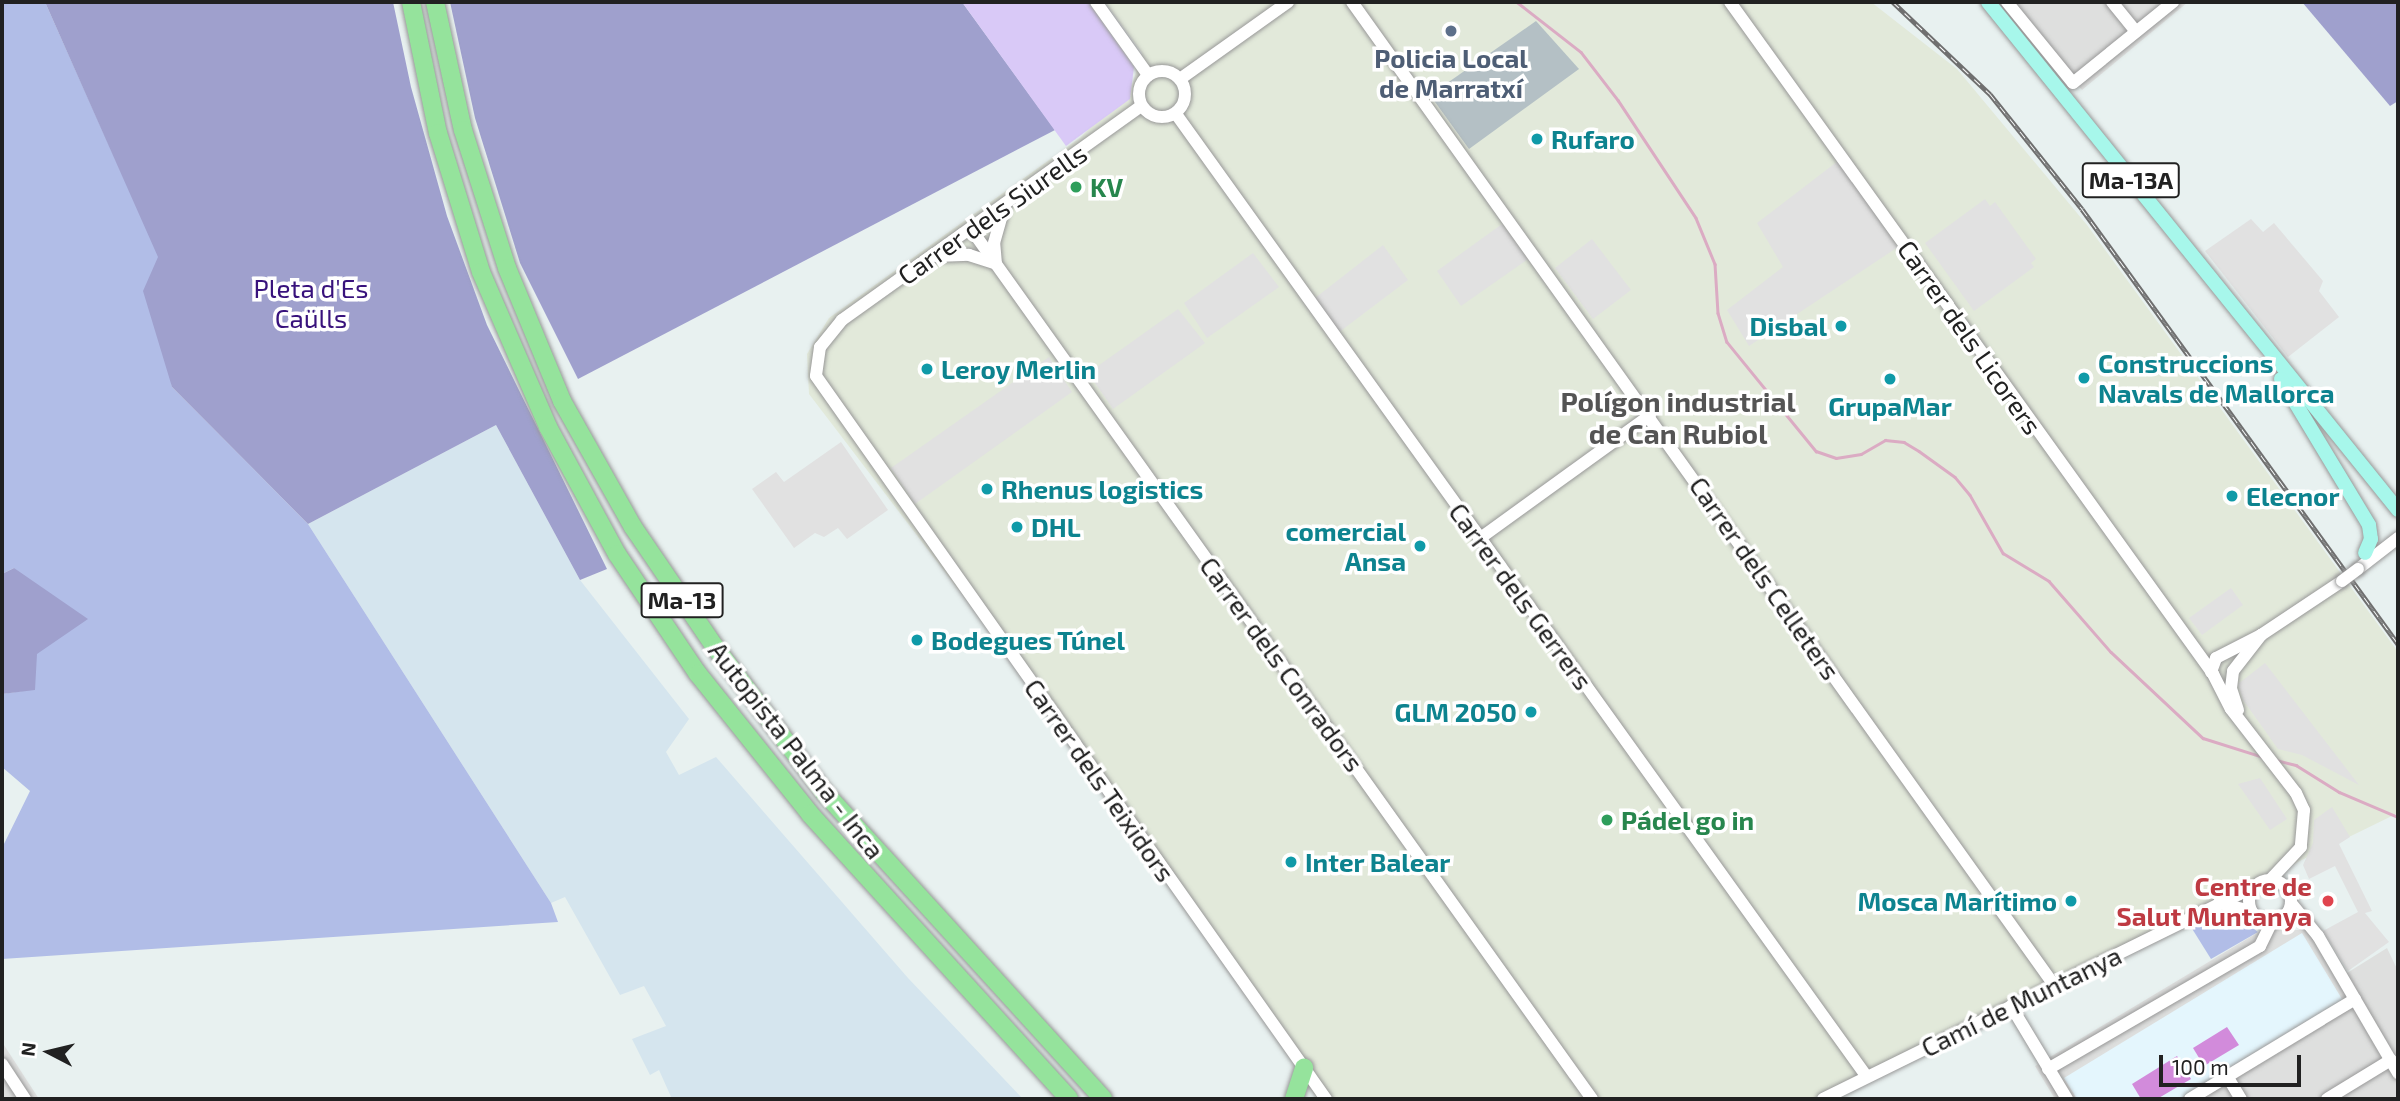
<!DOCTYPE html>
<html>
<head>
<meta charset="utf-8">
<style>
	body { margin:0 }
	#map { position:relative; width:2400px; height:1101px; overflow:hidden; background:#e8f1f0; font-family:"Exo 2",sans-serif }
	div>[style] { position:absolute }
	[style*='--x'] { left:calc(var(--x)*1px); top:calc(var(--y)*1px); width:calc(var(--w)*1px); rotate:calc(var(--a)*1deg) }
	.residential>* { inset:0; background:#dedfde }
	.industrial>* { inset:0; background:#e2e9da }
	.education>* { inset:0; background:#e4f6fd }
	.construction>* { inset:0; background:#b4c0c5 }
	.farmland>* { inset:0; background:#d5e5ee }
	.grass>* { inset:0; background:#b1bde7 }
	.forest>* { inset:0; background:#9fa0cd }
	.park>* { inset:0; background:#d9c9f7 }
	.pitch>* { inset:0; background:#d28bdb }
	.parking>* { inset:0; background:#e1e1e1 }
	.stream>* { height:2.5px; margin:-1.25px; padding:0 1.25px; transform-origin:1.25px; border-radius:1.25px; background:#dbabc3 }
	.roads { filter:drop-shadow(0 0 2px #989898) drop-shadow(0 0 2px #989898) }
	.minor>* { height:12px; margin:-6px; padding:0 6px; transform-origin:6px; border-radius:6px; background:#fff }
	.minor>.ring { margin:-6px; padding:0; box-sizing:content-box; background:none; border:12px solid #fff; border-radius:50% }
	.major>* { height:14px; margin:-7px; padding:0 7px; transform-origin:7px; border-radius:7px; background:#a7f7eb }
	.highway>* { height:18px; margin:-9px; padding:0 9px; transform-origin:9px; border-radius:9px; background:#95e39c }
	.rail>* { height:5px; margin-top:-2.5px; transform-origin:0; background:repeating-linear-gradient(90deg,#fff 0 8px,#6f6f6f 0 16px); box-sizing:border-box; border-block:2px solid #6f6f6f }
	.bridges { filter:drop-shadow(0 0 2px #989898) drop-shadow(0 0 2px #989898) }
	.minor-bridge>* { height:12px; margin:-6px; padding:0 6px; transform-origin:6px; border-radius:6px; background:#fff }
	.dots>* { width:19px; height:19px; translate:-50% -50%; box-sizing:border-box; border:4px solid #fff; border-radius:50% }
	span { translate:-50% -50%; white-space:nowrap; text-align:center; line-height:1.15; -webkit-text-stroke:7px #fff; paint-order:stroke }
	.shield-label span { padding:2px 5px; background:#fff; border:2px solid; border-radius:5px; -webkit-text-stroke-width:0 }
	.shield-label { font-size:24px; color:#212121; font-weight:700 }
	.service-label { font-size:26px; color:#4e5e75; font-weight:700 }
	.culture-label { font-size:26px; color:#0d838f; font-weight:700 }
	.left { translate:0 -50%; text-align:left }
	.right { translate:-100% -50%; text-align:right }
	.leisure-label { font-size:26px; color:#27864d; font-weight:700 }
	.street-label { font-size:26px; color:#212121 }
	.park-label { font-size:26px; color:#38127c }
	.health-label { font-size:26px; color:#be3a42; font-weight:700 }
	.neighbourhood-label { font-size:28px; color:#545454; font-weight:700 }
	.frame { position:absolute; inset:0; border:4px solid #212121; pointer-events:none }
	.north { position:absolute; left:14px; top:1017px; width:70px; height:70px; -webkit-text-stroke:5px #fff; paint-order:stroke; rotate:277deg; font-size:19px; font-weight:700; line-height:28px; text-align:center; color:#212121 }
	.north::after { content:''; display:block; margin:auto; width:24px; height:32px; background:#212121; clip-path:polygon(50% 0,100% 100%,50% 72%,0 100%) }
	.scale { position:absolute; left:2159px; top:1055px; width:142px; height:32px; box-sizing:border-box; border:4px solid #212121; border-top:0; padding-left:9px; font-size:21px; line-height:24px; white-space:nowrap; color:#212121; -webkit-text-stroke:5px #fff; paint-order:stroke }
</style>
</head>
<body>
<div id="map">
	<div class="residential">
		<i style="clip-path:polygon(2009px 2px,2188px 2px,2082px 90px)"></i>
		<i style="clip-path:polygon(2262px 930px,2321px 930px,2347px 973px,2387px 948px,2398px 971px,2398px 1099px,2055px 1099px,2035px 1066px)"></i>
		<i style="clip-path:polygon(2px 1042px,39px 1099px,2px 1099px)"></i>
	</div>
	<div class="industrial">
		<i style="clip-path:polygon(1105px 2px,1871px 2px,1957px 69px,2087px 225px,2398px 652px,2398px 813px,1812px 1099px,1318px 1099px,1048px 707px,809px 394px,807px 354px,829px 318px,1081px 137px,1132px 85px,1142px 53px)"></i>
	</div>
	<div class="education">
		<i style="clip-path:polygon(2302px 933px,2345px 1004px,2179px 1099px,2077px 1099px,2064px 1078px)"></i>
	</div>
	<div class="construction">
		<i style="clip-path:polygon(1536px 21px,1579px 69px,1469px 149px,1430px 95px)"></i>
	</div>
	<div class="farmland">
		<i style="clip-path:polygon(496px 425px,580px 580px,689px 719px,666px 752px,679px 775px,716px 757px,908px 978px,1023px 1099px,672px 1099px,659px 1070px,650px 1075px,632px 1039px,666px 1026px,644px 986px,620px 995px,565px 897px,551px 903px,308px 524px)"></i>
	</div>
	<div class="grass">
		<i style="clip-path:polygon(2px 2px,45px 2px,159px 257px,172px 387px,308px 524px,551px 903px,558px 922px,2px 959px,2px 848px,30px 791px,2px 767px,2px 694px,35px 689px,14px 568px,2px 574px)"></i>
		<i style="clip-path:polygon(2216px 915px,2239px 918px,2258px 932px,2211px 959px,2191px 927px)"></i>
	</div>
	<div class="forest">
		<i style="clip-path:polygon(45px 2px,393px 2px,411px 87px,447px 216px,487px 325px,607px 569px,580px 580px,496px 425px,308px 524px,172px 387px,143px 291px,158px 257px)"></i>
		<i style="clip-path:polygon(450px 2px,962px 2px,1055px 130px,578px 379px,520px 263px,475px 118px)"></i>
		<i style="clip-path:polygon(2302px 2px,2398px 2px,2398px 101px,2390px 106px)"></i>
		<i style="clip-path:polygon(14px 568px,88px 619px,37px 654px,35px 690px,2px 694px,2px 574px)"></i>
	</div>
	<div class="park">
		<i style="clip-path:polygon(962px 2px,1088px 2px,1134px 67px,1130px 99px,1066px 146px)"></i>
	</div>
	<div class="pitch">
		<i style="clip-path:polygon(2227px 1027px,2239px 1045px,2204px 1066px,2193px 1048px)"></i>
		<i style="clip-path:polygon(2177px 1056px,2191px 1079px,2157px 1099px,2141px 1099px,2132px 1084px)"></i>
	</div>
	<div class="parking">
		<i style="clip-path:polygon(1838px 161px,1898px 247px,1749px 346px,1727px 310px,1783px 267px,1757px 223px)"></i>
		<i style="clip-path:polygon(1985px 199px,1990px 206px,1995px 202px,2036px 259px,2031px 263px,2034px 267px,1974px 311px,1925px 243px)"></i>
		<i style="clip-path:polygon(2251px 219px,2263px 232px,2274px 223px,2323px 281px,2319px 291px,2339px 317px,2288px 357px,2205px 251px)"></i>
		<i style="clip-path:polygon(1502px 224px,1528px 259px,1461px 306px,1437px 271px)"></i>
		<i style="clip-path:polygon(1592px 239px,1631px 290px,1593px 319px,1555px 268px)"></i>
		<i style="clip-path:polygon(1383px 245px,1408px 280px,1334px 336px,1310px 302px)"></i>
		<i style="clip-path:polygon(1253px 253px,1279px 287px,1207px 338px,1184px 303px)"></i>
		<i style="clip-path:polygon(1178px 309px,1205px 343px,1113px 409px,1088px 373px)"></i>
		<i style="clip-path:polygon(1049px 357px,1072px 392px,915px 504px,891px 468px)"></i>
		<i style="clip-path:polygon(841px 442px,888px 510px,847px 539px,838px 528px,824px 537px,815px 533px,794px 548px,752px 489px,776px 472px,784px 482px)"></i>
		<i style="clip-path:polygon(2231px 588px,2243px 605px,2202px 635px,2189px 618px)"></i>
		<i style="clip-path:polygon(2265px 663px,2359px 785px,2302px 755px,2278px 749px,2243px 700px,2238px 684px)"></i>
		<i style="clip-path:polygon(2260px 778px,2287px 819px,2270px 830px,2238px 784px)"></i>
		<i style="clip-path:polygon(2332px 807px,2350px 837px,2339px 844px,2372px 911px,2365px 913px,2389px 942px,2348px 971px,2323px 931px,2358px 912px,2335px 866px,2309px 879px,2303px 865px,2313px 843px,2314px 820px)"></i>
	</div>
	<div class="stream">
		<i style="--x:1517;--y:2;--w:81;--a:38"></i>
		<i style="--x:1581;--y:52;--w:61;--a:52.4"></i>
		<i style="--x:1618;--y:100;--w:141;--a:56.5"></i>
		<i style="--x:1696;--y:218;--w:50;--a:67.6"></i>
		<i style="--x:1715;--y:264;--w:49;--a:86.5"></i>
		<i style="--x:1718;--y:313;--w:30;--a:73"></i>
		<i style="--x:1727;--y:342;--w:141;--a:50.8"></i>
		<i style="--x:1816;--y:451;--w:21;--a:19"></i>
		<i style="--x:1836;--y:458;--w:25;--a:-9"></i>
		<i style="--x:1861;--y:454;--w:28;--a:-30"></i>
		<i style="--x:1885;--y:440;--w:19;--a:6"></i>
		<i style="--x:1904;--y:442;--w:17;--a:31"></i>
		<i style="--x:1919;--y:451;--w:44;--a:35.8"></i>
		<i style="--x:1955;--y:477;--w:23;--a:50"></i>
		<i style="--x:1970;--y:495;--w:67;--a:60.4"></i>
		<i style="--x:2003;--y:553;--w:54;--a:31.3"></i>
		<i style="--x:2049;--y:581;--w:94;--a:48.9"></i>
		<i style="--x:2111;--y:652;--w:126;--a:43.1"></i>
		<i style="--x:2203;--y:738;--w:63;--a:17.6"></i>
		<i style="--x:2276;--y:760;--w:21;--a:14"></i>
		<i style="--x:2296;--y:765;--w:51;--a:32.1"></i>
		<i style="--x:2339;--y:792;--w:64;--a:23"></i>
	</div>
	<div class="roads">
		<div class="minor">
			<i style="--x:1096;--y:2;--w:90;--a:54.5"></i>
			<i style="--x:1352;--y:2;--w:1208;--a:54.47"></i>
			<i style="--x:1730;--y:2;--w:828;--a:54.29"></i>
			<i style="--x:2213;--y:674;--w:39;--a:63"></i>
			<i style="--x:2231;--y:709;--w:106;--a:52.3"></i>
			<i style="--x:2296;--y:793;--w:19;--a:65"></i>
			<i style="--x:2304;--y:810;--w:37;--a:95"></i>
			<i style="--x:2301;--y:847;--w:45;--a:133.2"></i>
			<i style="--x:2007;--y:2;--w:104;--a:50.8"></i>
			<i style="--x:2073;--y:83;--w:129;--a:-39"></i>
			<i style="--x:2112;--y:2;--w:38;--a:51"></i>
			<i class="ring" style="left:1139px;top:71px;width:34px;height:34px"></i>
			<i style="--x:1180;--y:79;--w:133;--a:-35.5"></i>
			<i style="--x:1141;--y:106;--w:368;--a:144.4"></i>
			<i style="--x:842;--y:320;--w:35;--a:129"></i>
			<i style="--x:820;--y:347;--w:29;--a:98"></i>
			<i style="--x:816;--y:376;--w:885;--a:54.8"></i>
			<i style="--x:1176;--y:114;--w:1185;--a:54.34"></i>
			<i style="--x:971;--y:229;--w:1069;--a:54.48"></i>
			<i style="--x:936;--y:256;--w:33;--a:-2"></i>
			<i style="--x:969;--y:255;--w:28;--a:18"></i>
			<i style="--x:996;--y:264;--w:21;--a:-95"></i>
			<i style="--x:994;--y:243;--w:41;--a:-74.2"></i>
			<i style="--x:1479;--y:539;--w:211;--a:-35.9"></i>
			<i style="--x:2358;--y:569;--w:51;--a:-37.8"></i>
			<i style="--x:2211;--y:672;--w:15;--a:-70"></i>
			<i style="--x:2216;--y:658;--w:51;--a:-27.1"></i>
			<i style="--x:2261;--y:635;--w:97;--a:-33.7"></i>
			<i style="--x:2238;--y:710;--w:23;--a:-108"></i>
			<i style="--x:2231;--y:688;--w:17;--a:-83"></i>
			<i style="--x:2233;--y:671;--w:46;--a:-52.1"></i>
			<i class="ring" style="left:2249px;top:880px;width:30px;height:30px"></i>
			<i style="--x:2219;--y:903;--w:33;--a:14"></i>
			<i style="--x:2291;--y:903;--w:43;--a:50.7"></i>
			<i style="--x:2318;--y:936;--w:159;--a:59.7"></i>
			<i style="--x:2011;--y:1006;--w:109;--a:58.9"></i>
			<i style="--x:2;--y:1064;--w:42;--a:56.7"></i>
			<i style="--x:2048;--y:1069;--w:245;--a:-30.1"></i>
			<i style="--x:2260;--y:946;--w:25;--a:-64"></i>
			<i style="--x:2227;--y:1076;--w:27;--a:59"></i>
			<i style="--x:1823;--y:1099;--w:480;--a:-26.2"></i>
			<i style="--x:2190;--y:1099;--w:193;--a:-31.2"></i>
			<i style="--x:2327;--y:1099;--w:75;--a:-31.4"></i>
		</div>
		<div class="major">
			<i style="--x:1988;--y:2;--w:653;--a:51.09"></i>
			<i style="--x:2281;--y:379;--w:170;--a:58.9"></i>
			<i style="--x:2369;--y:525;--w:14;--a:82"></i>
			<i style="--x:2371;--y:539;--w:15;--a:113"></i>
		</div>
		<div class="highway">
			<i style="--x:411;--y:2;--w:134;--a:78.4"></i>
			<i style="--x:438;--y:133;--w:145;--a:72.8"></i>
			<i style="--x:481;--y:272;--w:169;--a:66.6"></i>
			<i style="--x:548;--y:427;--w:145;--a:61.5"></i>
			<i style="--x:617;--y:554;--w:145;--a:56"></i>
			<i style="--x:698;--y:674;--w:179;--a:51.3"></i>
			<i style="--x:810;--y:814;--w:385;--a:47.7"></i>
			<i style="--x:435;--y:2;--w:131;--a:77.7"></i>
			<i style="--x:463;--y:130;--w:145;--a:72.3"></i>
			<i style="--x:507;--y:268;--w:144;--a:67.5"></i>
			<i style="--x:562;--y:401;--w:145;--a:60.6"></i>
			<i style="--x:633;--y:527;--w:145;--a:55.7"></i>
			<i style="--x:715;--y:647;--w:181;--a:53.1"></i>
			<i style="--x:824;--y:792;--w:415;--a:47.7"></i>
			<i style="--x:1294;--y:1099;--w:33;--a:-72"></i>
		</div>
	</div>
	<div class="rail">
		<i style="--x:1893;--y:2;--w:134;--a:43.5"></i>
		<i style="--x:1990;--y:94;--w:147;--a:51.3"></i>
		<i style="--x:2082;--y:209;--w:538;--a:54"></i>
	</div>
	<div class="bridges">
		<div class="minor-bridge">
			<i style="--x:2342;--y:581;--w:20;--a:-37"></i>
		</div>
	</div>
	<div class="dots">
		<i style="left:1451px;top:31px;background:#5c6f8a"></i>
		<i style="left:1537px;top:139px;background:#0f9aa8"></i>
		<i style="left:1076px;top:187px;background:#2e9e5b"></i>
		<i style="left:1841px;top:326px;background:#0f9aa8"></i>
		<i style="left:927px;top:369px;background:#0f9aa8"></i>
		<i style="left:2084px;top:378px;background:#0f9aa8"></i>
		<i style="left:1890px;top:379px;background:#0f9aa8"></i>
		<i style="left:987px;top:489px;background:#0f9aa8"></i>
		<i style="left:2232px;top:496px;background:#0f9aa8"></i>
		<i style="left:1017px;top:527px;background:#0f9aa8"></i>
		<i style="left:1420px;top:546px;background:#0f9aa8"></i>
		<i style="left:917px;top:640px;background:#0f9aa8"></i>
		<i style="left:1531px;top:712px;background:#0f9aa8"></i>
		<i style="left:1607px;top:820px;background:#2e9e5b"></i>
		<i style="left:1291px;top:862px;background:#0f9aa8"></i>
		<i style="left:2071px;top:901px;background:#0f9aa8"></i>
		<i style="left:2328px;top:901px;background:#e0444e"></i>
	</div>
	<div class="shield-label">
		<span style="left:2131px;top:180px">Ma-13A</span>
		<span style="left:682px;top:600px">Ma-13</span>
	</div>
	<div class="service-label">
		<span style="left:1451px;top:73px">Policia Local<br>de Marratxí</span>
	</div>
	<div class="culture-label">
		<span class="left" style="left:1551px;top:139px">Rufaro</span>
		<span class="right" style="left:1827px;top:326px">Disbal</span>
		<span class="left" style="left:2098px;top:378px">Construccions<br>Navals de Mallorca</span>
		<span class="left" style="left:941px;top:369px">Leroy Merlin</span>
		<span style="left:1890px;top:406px">GrupaMar</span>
		<span class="left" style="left:1001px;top:489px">Rhenus logistics</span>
		<span class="left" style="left:2246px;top:496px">Elecnor</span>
		<span class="left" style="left:1031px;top:527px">DHL</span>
		<span class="right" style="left:1406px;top:546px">comercial<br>Ansa</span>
		<span class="left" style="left:931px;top:640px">Bodegues Túnel</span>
		<span class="right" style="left:1517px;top:712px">GLM 2050</span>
		<span class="left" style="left:1305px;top:862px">Inter Balear</span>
		<span class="right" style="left:2057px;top:901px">Mosca Marítimo</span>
	</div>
	<div class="leisure-label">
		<span class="left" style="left:1090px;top:187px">KV</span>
		<span class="left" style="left:1621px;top:820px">Pádel go in</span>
	</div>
	<div class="street-label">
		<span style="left:992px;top:214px;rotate:-35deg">Carrer dels Siurells</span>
		<span style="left:1970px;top:337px;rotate:55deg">Carrer dels Licorers</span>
		<span style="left:1765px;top:578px;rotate:55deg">Carrer dels Celleters</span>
		<span style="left:1521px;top:596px;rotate:54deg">Carrer dels Gerrers</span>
		<span style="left:1282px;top:664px;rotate:54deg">Carrer dels Conradors</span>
		<span style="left:797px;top:750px;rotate:52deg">Autopista Palma - Inca</span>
		<span style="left:1100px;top:780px;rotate:55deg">Carrer dels Teixidors</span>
		<span style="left:2021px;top:1001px;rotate:-26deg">Camí de Muntanya</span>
	</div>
	<div class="park-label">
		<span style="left:311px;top:303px">Pleta d'Es<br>Caülls</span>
	</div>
	<div class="health-label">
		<span class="right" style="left:2312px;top:901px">Centre de<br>Salut Muntanya</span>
	</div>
	<div class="neighbourhood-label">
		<span style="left:1678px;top:417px">Polígon industrial<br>de Can Rubiol</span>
	</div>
	<div class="frame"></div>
	<div class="north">N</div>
	<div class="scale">100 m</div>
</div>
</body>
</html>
